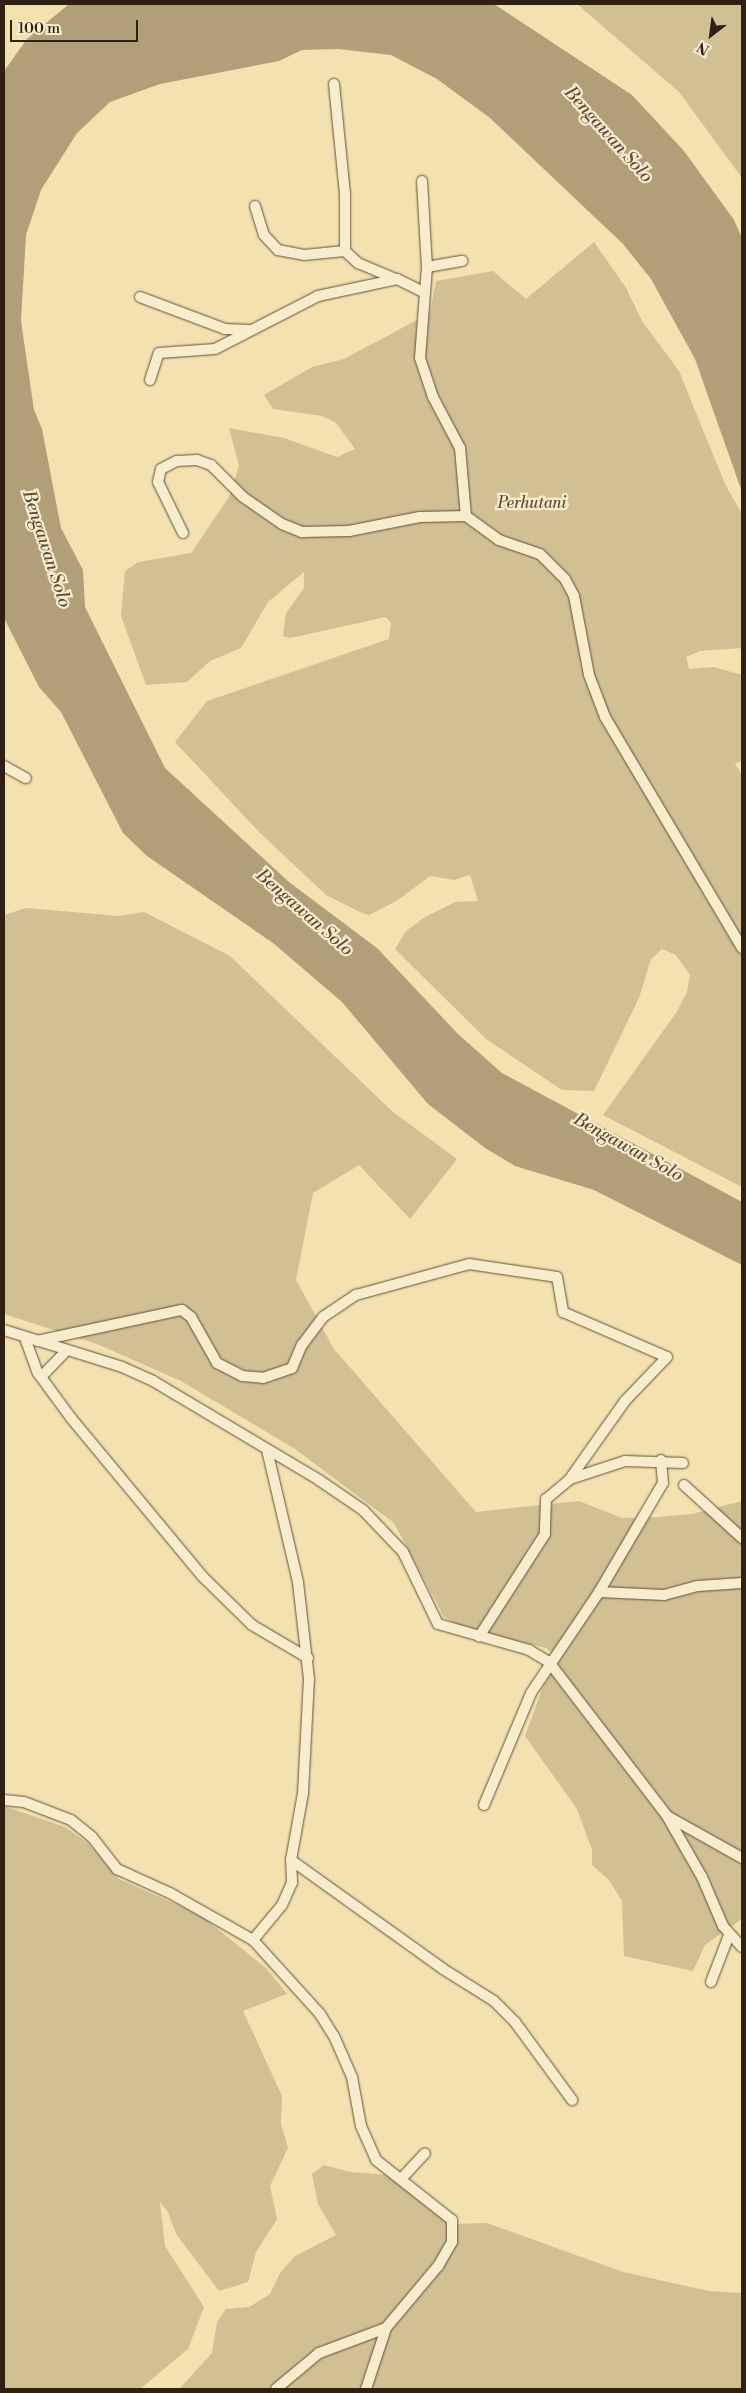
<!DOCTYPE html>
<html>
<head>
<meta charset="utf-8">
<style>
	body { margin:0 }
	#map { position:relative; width:746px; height:2393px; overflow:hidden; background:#f3e1b0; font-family:"Libre Bodoni",serif }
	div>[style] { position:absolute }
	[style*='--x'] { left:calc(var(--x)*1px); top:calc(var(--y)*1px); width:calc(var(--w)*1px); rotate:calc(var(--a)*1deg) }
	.green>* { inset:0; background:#d2c095 }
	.water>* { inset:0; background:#b19f7a }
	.roads { filter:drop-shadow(0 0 1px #61503a) drop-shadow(0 0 1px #61503a) }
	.street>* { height:10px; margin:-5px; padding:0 5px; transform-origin:5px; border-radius:5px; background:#f7eccc }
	span { translate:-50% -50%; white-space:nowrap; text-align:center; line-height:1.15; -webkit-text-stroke:4.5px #f7eccc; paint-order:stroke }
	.park-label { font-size:16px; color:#615039; font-style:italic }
	.water-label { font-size:18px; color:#5d4c36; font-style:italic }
	.frame { position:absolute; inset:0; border:5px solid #302012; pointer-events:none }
	.north { position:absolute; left:686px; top:10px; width:50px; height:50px; -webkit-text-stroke:4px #f7eccc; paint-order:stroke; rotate:210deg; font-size:14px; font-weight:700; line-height:20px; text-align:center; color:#302012 }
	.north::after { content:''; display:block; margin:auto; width:18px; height:22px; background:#302012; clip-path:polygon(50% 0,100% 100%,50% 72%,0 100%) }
	.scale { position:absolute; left:10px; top:20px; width:128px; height:22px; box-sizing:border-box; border:2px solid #302012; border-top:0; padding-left:6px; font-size:15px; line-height:18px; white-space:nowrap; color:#302012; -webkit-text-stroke:4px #f7eccc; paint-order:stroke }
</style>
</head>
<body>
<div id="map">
	<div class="green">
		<i style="clip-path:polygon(577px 4px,742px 4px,742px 178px,679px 92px)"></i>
		<i style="clip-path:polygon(594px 242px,626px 288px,642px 321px,679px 371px,725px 484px,742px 514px,742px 648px,700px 651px,686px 657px,689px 669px,714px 667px,742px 675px,742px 760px,735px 764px,742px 775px,742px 1187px,603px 1115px,676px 1013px,687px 992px,690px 975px,676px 955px,662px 949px,651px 959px,639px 998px,594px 1091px,562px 1090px,486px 1039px,395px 949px,406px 931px,425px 917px,455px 902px,478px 901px,470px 875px,454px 880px,430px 876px,398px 900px,369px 915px,362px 913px,326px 895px,258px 831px,175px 742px,207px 701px,389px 639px,391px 623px,386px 617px,290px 638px,283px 636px,286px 613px,304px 588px,304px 572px,268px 602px,241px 648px,210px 661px,187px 682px,146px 685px,121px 616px,125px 571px,138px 562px,191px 553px,229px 497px,239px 466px,229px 428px,284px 438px,337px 457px,355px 449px,336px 423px,322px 416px,273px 409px,264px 395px,312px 367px,344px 359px,430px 313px,436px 281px,493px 271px,526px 299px)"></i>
		<i style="clip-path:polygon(26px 908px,119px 916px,144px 912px,230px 956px,393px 1112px,457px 1159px,410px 1219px,359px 1165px,313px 1193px,296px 1280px,334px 1349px,476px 1512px,579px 1501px,622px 1518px,658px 1517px,692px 1514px,742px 1501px,742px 1919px,705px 1945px,693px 1971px,624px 1956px,622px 1901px,609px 1880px,592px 1865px,592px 1850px,577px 1809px,525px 1736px,543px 1687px,560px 1660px,546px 1648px,464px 1628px,444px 1617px,394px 1523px,295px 1449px,181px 1381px,97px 1344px,4px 1314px,4px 915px)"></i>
		<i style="clip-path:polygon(4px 1806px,65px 1827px,88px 1843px,119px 1879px,199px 1914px,266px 1968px,287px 1994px,243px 2011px,282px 2096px,281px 2124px,288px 2148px,270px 2186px,277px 2219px,256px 2252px,248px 2282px,219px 2291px,176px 2234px,168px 2212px,160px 2202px,165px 2246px,204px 2307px,188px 2349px,140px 2389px,4px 2389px)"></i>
		<i style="clip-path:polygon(324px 2165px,350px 2172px,390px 2175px,450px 2224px,487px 2223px,623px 2272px,709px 2291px,742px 2293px,742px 2389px,179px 2389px,212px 2353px,217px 2322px,226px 2309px,249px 2307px,270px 2294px,280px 2273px,295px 2256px,336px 2235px,318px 2204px,312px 2174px)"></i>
	</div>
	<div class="water">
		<i style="clip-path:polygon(69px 4px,494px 4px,632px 95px,684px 151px,734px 220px,742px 238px,742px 492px,695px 359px,651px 279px,623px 244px,490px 118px,437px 79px,391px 55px,338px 49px,302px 50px,279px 61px,160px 84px,110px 102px,77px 133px,41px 190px,26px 235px,21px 321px,34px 410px,42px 429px,61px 528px,83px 570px,85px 607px,165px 768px,289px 882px,377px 948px,458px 1034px,502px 1073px,742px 1202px,742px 1265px,594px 1190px,515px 1166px,485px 1148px,428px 1104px,342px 1002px,273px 943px,147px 856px,123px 833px,61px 712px,39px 687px,4px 618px,4px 71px,27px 39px)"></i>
	</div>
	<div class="roads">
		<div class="street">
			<i style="--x:334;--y:84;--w:111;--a:84.3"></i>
			<i style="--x:345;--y:194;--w:57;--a:90"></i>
			<i style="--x:345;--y:251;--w:18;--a:43"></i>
			<i style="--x:358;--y:263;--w:39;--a:23"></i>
			<i style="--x:422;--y:181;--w:86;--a:86.7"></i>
			<i style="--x:427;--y:267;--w:91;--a:94.4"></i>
			<i style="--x:420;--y:358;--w:41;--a:71.6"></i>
			<i style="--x:433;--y:397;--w:58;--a:62.1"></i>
			<i style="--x:460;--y:448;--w:68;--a:85"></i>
			<i style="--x:466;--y:516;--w:41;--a:36"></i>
			<i style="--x:499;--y:540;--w:43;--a:18.9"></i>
			<i style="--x:540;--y:554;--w:35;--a:45"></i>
			<i style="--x:565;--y:579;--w:19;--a:62"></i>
			<i style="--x:574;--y:596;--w:80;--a:79.2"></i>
			<i style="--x:589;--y:675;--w:45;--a:69.1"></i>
			<i style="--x:605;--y:717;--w:269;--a:59.3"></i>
			<i style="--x:255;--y:206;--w:30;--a:73"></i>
			<i style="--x:264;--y:235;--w:21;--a:47"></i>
			<i style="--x:278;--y:250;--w:26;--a:11"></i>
			<i style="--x:304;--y:255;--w:41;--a:-5.6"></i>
			<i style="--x:427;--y:267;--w:36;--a:-10"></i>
			<i style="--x:140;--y:297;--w:91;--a:20.6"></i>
			<i style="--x:225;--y:329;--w:25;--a:2"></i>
			<i style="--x:150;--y:380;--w:28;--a:-72"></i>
			<i style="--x:159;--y:353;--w:56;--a:-4.1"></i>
			<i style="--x:215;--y:349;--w:116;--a:-27.2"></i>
			<i style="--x:318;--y:296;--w:81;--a:-12.1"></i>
			<i style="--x:397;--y:279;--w:30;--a:26"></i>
			<i style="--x:183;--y:533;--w:57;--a:-116.1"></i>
			<i style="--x:158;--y:482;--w:13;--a:-77"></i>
			<i style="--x:161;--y:469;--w:18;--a:-27"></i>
			<i style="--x:177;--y:461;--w:20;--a:-3"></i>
			<i style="--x:197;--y:460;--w:15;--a:20"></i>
			<i style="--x:211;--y:465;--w:45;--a:45"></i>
			<i style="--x:243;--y:497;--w:47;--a:34.7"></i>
			<i style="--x:282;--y:524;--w:22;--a:22"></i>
			<i style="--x:302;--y:532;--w:47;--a:-1.2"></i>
			<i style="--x:349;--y:531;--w:72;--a:-11.2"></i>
			<i style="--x:420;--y:517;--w:46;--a:-1.2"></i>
			<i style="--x:4;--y:766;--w:25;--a:29"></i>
			<i style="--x:4;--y:1330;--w:124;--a:17.4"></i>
			<i style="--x:122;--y:1367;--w:34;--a:24"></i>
			<i style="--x:153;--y:1381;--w:193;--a:30.8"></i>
			<i style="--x:319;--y:1480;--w:53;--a:34.3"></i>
			<i style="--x:363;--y:1510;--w:58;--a:46.4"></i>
			<i style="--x:403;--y:1552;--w:80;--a:64.1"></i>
			<i style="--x:438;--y:1624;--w:95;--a:15.9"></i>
			<i style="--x:529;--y:1650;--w:23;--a:31"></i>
			<i style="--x:549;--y:1662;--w:194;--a:52.5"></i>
			<i style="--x:667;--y:1816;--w:70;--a:60.2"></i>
			<i style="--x:702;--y:1877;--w:53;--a:66.8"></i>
			<i style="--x:723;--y:1926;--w:28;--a:48"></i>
			<i style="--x:25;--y:1338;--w:37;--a:70"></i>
			<i style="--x:38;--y:1373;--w:56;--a:53.7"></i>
			<i style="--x:71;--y:1418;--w:205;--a:50.3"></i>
			<i style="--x:202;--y:1576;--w:70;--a:44.4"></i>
			<i style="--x:252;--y:1625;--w:65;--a:30.5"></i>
			<i style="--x:37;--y:1341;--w:148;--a:-12.1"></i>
			<i style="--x:182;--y:1310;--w:11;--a:38"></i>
			<i style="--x:191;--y:1317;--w:53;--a:60.5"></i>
			<i style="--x:217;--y:1363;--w:28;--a:27"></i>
			<i style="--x:242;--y:1376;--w:21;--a:5"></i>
			<i style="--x:263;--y:1378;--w:31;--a:-19"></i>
			<i style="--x:292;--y:1368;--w:25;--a:-67"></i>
			<i style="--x:302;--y:1345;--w:35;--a:-53"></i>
			<i style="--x:323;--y:1317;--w:40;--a:-34"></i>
			<i style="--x:356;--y:1295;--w:117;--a:-15.3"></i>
			<i style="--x:469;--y:1264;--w:89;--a:8.4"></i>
			<i style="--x:557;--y:1277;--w:36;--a:80"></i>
			<i style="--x:563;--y:1312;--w:113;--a:23.4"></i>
			<i style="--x:667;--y:1357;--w:61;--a:133.7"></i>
			<i style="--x:625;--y:1401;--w:97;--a:125.3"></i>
			<i style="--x:569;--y:1480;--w:30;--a:140"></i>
			<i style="--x:546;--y:1499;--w:35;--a:92"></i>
			<i style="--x:545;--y:1534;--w:122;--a:122.7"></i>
			<i style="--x:41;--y:1377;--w:37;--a:-46"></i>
			<i style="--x:570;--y:1479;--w:58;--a:-18.1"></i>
			<i style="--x:625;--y:1461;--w:58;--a:2"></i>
			<i style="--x:684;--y:1485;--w:79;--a:42.4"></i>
			<i style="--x:599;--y:1592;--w:126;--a:-59.6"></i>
			<i style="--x:663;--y:1483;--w:23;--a:-95"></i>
			<i style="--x:4;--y:1800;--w:20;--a:6"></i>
			<i style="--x:24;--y:1802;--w:50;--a:21"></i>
			<i style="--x:71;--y:1820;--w:27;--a:39"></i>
			<i style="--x:92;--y:1837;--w:41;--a:52"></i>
			<i style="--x:117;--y:1869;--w:58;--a:24.4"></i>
			<i style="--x:170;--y:1893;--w:95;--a:29.5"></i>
			<i style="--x:253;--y:1940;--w:100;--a:47.8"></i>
			<i style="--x:320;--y:2014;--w:26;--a:58"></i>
			<i style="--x:334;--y:2036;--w:45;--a:66.3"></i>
			<i style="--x:352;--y:2077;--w:50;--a:79.6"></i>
			<i style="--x:361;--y:2126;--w:37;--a:66"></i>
			<i style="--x:376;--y:2160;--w:97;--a:38.3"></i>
			<i style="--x:452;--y:2220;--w:22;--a:90"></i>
			<i style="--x:452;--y:2242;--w:28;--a:120"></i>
			<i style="--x:438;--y:2266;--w:81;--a:130"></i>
			<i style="--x:386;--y:2328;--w:72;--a:159.5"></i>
			<i style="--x:319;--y:2353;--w:56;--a:140.1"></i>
			<i style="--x:484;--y:1805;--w:121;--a:-67.2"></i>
			<i style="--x:531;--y:1693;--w:122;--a:-56"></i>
			<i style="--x:599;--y:1592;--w:65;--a:2.6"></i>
			<i style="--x:664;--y:1595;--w:35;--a:-15"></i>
			<i style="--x:698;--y:1586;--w:44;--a:-3.9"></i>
			<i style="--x:669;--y:1817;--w:84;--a:29.3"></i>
			<i style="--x:291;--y:1860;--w:187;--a:35.6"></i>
			<i style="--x:443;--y:1969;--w:60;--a:32.1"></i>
			<i style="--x:494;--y:2001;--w:30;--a:45"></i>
			<i style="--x:515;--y:2022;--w:97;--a:53.8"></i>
			<i style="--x:253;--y:1940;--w:45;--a:-50.4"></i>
			<i style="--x:282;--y:1905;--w:24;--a:-66"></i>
			<i style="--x:292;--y:1883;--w:23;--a:-92"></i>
			<i style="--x:291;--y:1860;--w:68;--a:-79.8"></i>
			<i style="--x:303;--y:1793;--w:114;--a:-87"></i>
			<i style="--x:309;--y:1679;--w:98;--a:-96.5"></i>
			<i style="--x:298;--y:1582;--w:136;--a:-103.2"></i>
			<i style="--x:711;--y:1982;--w:50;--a:-69"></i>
			<i style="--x:401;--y:2179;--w:35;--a:-47"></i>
			<i style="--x:366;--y:2389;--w:64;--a:-71.8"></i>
		</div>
	</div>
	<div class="park-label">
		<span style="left:532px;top:503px">Perhutani</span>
	</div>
	<div class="water-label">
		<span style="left:608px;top:135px;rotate:48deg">Bengawan Solo</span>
		<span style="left:46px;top:549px;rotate:72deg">Bengawan Solo</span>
		<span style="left:304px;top:913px;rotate:41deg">Bengawan Solo</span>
		<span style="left:628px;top:1148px;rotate:29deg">Bengawan Solo</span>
	</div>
	<div class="frame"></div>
	<div class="north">N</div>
	<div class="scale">100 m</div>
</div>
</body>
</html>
